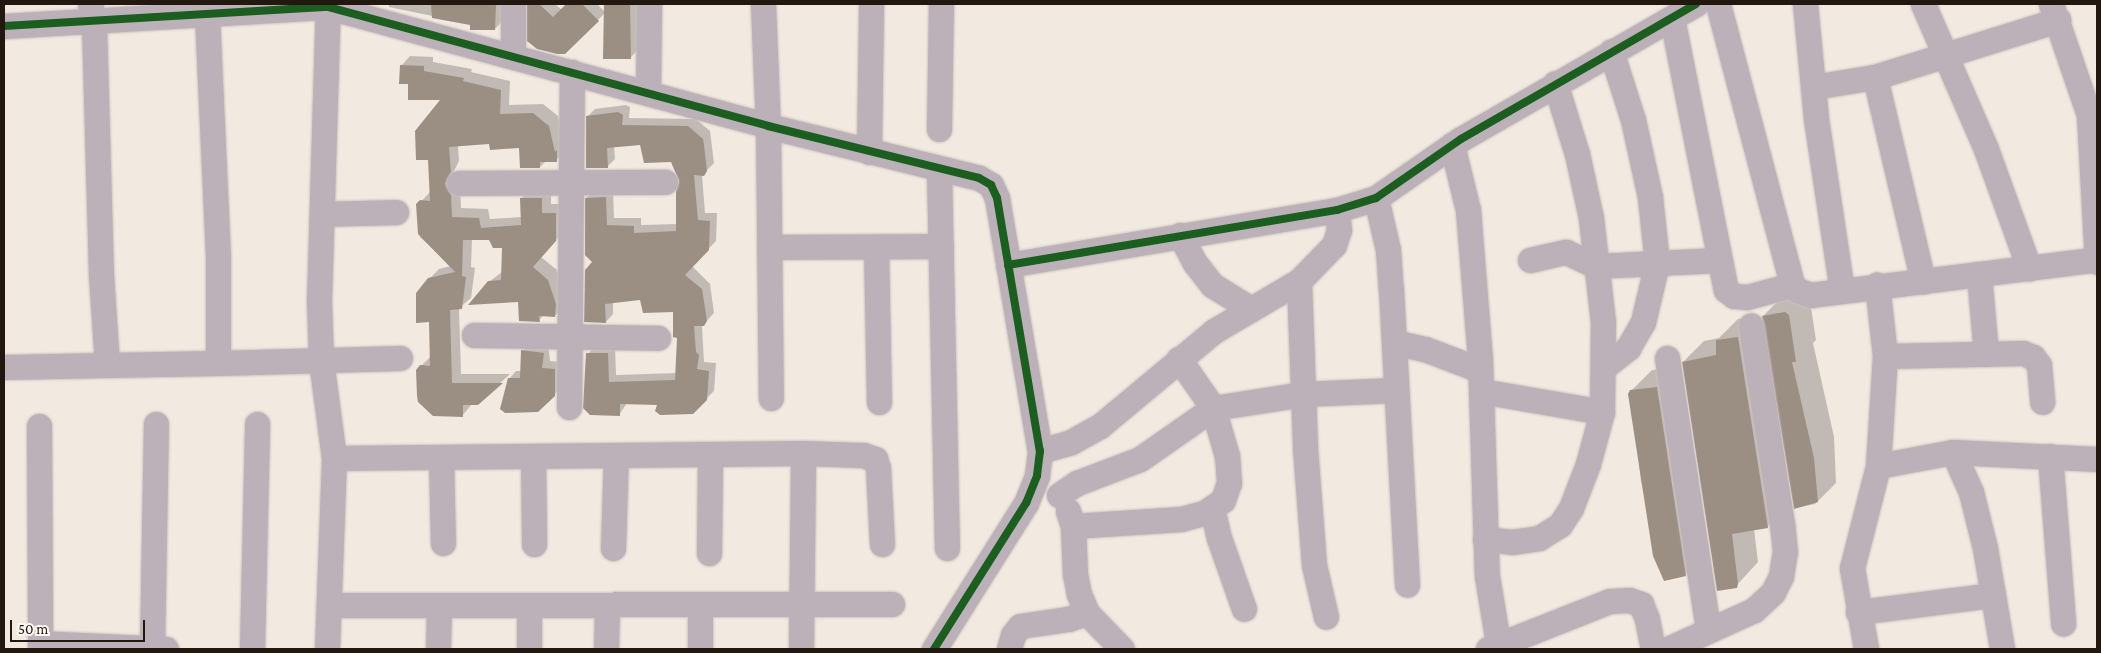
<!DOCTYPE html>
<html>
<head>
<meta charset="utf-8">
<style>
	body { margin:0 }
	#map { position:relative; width:2101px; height:653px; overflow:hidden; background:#f2e9e1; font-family:"Crimson Pro",serif }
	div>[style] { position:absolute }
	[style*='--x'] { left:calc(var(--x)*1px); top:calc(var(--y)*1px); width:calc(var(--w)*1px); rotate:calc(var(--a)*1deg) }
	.shadow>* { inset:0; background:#0003 }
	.building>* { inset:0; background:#9b8f84 }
	.roads { filter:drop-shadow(0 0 1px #cbc3bd) drop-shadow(0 0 1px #cbc3bd) }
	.minor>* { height:25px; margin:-12.5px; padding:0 12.5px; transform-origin:12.5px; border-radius:12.5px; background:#bcb0b9 }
	.cycleway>* { height:8px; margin:-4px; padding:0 4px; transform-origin:4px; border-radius:4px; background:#1b5e20 }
	span { translate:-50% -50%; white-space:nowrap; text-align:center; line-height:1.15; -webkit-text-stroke:5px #fef8f3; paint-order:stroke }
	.frame { position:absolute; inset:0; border:5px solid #23180f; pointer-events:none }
	.scale { position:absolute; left:10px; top:620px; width:135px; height:22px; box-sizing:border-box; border:2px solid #23180f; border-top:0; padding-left:6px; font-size:15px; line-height:18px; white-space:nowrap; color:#23180f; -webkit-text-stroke:4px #fef8f3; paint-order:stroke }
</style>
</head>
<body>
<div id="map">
	<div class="shadow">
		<i style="clip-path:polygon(389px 4px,509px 4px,508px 15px,495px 29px,389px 7px)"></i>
		<i style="clip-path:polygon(528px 4px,555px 4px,562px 10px,568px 4px,597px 4px,604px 11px,604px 4px,638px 4px,638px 50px,630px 58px,604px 14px,564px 52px,529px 40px)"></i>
		<i style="clip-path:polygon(410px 56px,433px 57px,433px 62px,472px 69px,471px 72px,510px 81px,509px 105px,543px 104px,558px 116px,566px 151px,556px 160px,546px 161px,540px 167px,520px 147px,490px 143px,458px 145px,459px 161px,453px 173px,460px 185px,461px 208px,488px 209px,490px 219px,522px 217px,521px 199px,530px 189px,551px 189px,551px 204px,565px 204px,565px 230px,541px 257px,557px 270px,564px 294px,564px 306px,555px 316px,544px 315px,539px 320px,520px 301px,489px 282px,502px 272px,504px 246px,490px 239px,472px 239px,471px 267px,475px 268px,471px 298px,459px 308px,461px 374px,510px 374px,477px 404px,472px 404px,462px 416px,421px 366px,431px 356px,429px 279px,439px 269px,451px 266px,420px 237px,418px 205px,431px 191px,443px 99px,409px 83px,401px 66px)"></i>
		<i style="clip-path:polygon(626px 105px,630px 107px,629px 118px,696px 119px,710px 131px,714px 163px,702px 175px,705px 213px,717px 213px,716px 241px,692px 266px,710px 284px,714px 313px,702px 326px,704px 362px,716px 363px,714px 391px,706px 399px,627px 403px,619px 415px,588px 354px,595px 346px,615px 346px,616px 375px,677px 373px,678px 337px,674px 310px,641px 299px,613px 302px,613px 314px,606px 322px,594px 262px,586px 198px,594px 191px,613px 190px,614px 218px,641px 218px,641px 225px,677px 224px,681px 181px,672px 160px,641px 144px,614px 146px,615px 159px,607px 167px,587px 117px,595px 109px)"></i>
		<i style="clip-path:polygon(1809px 294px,1816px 340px,1813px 343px,1834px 437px,1836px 483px,1815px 504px,1795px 508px,1763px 316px,1784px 295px)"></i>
		<i style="clip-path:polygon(1759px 317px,1788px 506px,1767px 527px,1754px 529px,1758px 562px,1736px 586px,1683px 362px,1704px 341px,1719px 338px,1738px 319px)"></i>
		<i style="clip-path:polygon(530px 343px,548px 343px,550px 361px,562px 362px,562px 387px,537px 411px,509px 379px,516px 371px,521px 371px,522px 351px)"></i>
		<i style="clip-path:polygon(1677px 367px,1706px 554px,1685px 575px,1664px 579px,1641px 481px,1631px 391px,1652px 370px)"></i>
	</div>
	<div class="building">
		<i style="clip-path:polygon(431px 4px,496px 4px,495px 30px,470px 30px,470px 25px,432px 18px)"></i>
		<i style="clip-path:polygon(527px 4px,539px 4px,553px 17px,566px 4px,582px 4px,599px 21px,565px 54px,557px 54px,537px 49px,527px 41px)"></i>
		<i style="clip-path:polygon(604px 4px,630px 4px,631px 59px,603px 59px)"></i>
		<i style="clip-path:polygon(400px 65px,424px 66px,424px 71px,464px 78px,463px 81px,501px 90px,500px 114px,533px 113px,549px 126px,555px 152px,557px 150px,557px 162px,540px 162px,540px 168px,520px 168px,519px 148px,490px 150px,489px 144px,449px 147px,451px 172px,445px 184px,451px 195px,452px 217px,479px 218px,481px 228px,521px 225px,520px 198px,542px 198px,542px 213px,556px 213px,556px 241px,533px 267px,548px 280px,556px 304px,555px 317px,539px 316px,540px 322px,519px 321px,518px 302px,468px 305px,488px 281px,501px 280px,502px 248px,493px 248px,489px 240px,463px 240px,462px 276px,466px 277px,462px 309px,450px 310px,452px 383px,503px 383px,478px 405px,463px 405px,463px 417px,433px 416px,418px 402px,417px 396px,416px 370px,420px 365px,430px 366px,429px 322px,416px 323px,416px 293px,428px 278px,455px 272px,418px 234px,416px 204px,420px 200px,430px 201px,428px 160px,416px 160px,415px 131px,440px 100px,408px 100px,408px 84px,399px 84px)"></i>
		<i style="clip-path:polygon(618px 112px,623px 115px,622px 125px,688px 126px,703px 139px,704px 145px,707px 171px,704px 176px,694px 175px,698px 220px,710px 221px,709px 250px,685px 275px,702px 289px,707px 321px,704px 326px,694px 326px,696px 352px,699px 355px,697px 369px,709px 371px,707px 400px,693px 414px,660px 415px,655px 411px,657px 405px,620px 404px,620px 416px,590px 415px,583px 408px,586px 353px,608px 353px,609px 382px,675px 380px,677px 338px,673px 337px,673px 312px,643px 313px,640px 300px,605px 304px,606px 323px,584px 322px,585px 270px,592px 262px,585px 255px,585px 198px,606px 197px,607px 225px,634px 226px,634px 233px,676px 231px,676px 191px,679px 181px,671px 162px,644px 163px,640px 145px,607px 148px,608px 168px,586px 168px,586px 116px)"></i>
		<i style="clip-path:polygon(1785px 312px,1789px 315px,1796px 362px,1792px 362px,1814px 458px,1818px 502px,1794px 509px,1762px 316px)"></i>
		<i style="clip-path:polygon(1738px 337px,1768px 528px,1732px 534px,1738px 584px,1737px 588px,1717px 591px,1682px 362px,1716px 355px,1716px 340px)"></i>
		<i style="clip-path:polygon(521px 350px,544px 353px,542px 368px,555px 369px,555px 396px,538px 412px,505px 413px,500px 409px,508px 378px,520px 378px)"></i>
		<i style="clip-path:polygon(1657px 387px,1686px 576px,1664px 581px,1653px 556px,1628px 394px,1630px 390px)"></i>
	</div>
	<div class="roads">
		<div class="minor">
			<i style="--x:513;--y:4;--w:52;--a:90"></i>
			<i style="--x:763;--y:4;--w:122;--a:87.7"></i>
			<i style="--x:768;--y:126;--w:272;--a:89.4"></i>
			<i style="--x:1718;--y:4;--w:291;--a:75.2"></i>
			<i style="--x:1792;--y:285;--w:7;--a:45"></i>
			<i style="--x:1797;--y:290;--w:14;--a:21"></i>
			<i style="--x:1810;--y:295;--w:289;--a:-7.1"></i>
			<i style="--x:1805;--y:4;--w:116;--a:84.5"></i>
			<i style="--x:1816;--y:119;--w:173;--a:81.4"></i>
			<i style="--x:1923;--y:4;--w:158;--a:66.5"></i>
			<i style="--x:1986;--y:149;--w:127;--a:70.1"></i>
			<i style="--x:2051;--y:4;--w:117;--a:71.1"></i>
			<i style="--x:2089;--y:115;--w:147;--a:86.9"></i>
			<i style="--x:1672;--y:18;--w:277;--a:78.8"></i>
			<i style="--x:1726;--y:290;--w:10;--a:37"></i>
			<i style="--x:1734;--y:296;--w:13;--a:4"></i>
			<i style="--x:1747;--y:297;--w:47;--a:-14.9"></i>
			<i style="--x:4;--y:26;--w:325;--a:-3.4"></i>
			<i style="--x:328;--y:7;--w:456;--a:15.1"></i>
			<i style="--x:768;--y:126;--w:217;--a:13.8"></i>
			<i style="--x:979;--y:178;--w:14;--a:30"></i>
			<i style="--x:991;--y:185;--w:14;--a:65"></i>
			<i style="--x:997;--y:198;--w:257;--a:80.4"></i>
			<i style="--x:1040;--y:451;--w:25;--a:97"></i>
			<i style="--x:1037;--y:476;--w:29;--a:112"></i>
			<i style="--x:1026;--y:503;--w:173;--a:122.2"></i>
			<i style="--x:1875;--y:77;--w:210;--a:76.8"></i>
			<i style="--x:1813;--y:87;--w:63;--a:-9.2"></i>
			<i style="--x:1875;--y:77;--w:192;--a:-17.3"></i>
			<i style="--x:648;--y:92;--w:88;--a:-89.3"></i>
			<i style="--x:939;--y:129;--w:125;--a:-89.1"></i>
			<i style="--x:1452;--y:145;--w:67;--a:76.2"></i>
			<i style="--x:1468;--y:210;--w:149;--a:85.4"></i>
			<i style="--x:1480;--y:359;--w:217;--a:88.2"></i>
			<i style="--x:1487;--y:576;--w:74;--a:80.7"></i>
			<i style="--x:869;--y:152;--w:148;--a:-89.2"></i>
			<i style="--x:939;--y:170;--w:378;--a:88.8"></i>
			<i style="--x:459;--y:183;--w:206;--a:-0.3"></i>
			<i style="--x:1376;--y:198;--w:53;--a:77"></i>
			<i style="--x:1388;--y:250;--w:39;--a:86"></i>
			<i style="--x:1391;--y:289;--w:296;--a:86.9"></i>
			<i style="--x:322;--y:214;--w:74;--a:-1.5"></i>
			<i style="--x:1180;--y:235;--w:32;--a:62"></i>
			<i style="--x:1195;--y:263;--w:28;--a:52"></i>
			<i style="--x:1212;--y:285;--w:46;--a:31.6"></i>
			<i style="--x:770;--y:247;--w:171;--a:-0.3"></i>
			<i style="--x:876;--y:247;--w:155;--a:88.9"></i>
			<i style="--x:1530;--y:260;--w:37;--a:-13"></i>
			<i style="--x:1566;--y:252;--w:33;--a:25"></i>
			<i style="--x:1596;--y:266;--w:123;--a:-2.8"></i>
			<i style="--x:1008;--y:265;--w:334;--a:-9.5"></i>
			<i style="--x:1337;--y:210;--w:41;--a:-17.1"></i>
			<i style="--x:1376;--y:198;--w:103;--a:-34.8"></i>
			<i style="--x:1461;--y:139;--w:271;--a:-29.9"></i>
			<i style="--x:1979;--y:274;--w:80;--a:85"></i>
			<i style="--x:1299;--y:281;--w:167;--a:87.9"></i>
			<i style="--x:1305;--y:448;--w:117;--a:85.6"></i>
			<i style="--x:1314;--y:565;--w:53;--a:77"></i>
			<i style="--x:474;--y:335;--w:184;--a:0.9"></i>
			<i style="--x:1394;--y:342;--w:32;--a:13"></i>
			<i style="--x:1425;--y:349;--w:59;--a:20.9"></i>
			<i style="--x:1885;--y:356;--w:138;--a:-1.2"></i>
			<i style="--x:2023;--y:353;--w:11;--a:22"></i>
			<i style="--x:2033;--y:357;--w:10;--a:53"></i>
			<i style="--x:2039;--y:365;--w:37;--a:85"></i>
			<i style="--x:1667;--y:358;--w:274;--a:81.4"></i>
			<i style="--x:218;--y:363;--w:182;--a:-1.6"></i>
			<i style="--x:107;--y:365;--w:111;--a:-1"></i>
			<i style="--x:218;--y:363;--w:106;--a:-90"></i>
			<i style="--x:218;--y:257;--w:243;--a:-92.6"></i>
			<i style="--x:4;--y:367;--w:103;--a:-1.1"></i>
			<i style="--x:107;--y:365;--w:90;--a:-93.8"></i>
			<i style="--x:101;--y:275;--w:254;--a:-91.6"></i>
			<i style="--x:94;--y:21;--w:17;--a:-103"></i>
			<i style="--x:1604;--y:367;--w:31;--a:-38"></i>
			<i style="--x:1628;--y:348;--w:30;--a:-60"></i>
			<i style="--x:1643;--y:322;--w:61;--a:-76.7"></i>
			<i style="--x:1657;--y:263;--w:66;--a:-96.1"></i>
			<i style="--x:1650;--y:197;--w:79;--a:-102.4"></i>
			<i style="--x:1633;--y:120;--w:72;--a:-107.7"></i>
			<i style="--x:1481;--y:391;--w:123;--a:9.8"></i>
			<i style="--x:569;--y:407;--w:335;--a:-89.5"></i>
			<i style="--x:39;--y:426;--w:223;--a:89.7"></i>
			<i style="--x:1040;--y:451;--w:32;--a:-16"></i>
			<i style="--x:1071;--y:442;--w:33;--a:-29"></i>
			<i style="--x:1100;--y:426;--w:148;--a:-39.8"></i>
			<i style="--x:1214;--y:331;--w:99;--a:-30.5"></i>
			<i style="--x:1299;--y:281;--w:50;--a:-45.8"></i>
			<i style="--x:1334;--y:245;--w:16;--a:-72"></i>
			<i style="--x:1339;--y:230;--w:20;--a:-96"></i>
			<i style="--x:1953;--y:452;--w:44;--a:65.8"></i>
			<i style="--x:1971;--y:492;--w:58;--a:76"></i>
			<i style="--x:1985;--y:548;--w:102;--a:80.4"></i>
			<i style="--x:533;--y:456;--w:88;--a:89.3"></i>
			<i style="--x:2050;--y:456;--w:168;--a:85.5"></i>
			<i style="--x:441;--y:457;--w:86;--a:88.7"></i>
			<i style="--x:334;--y:458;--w:469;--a:-0.6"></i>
			<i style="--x:803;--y:453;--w:60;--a:1.9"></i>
			<i style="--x:863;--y:455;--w:13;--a:18"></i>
			<i style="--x:875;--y:459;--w:9;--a:72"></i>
			<i style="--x:878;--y:468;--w:76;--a:87"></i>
			<i style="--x:1878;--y:466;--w:76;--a:-10.6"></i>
			<i style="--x:1953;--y:452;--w:144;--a:2.8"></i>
			<i style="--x:1059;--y:495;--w:22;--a:-34"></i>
			<i style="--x:1077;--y:483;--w:67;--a:-20.9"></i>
			<i style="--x:1140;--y:459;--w:89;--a:-34.9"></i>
			<i style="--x:1213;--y:408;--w:91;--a:-8.8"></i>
			<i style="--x:1303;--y:394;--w:92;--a:-2.5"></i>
			<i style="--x:1212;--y:508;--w:31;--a:77"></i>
			<i style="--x:1219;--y:538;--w:75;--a:70.6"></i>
			<i style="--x:1068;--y:511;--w:16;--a:72"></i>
			<i style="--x:1073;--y:526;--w:48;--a:87.6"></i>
			<i style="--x:1075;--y:574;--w:20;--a:79"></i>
			<i style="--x:1079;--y:594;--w:21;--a:67"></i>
			<i style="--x:1087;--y:613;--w:50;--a:45.8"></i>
			<i style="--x:1073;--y:526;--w:108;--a:-3.7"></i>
			<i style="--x:1181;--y:519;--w:24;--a:-15"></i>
			<i style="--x:1204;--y:513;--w:23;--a:-34"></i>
			<i style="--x:1223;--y:500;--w:18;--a:-71"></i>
			<i style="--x:1229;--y:483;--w:27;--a:-94"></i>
			<i style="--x:1227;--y:456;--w:50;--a:-106.3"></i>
			<i style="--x:1213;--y:408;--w:60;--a:-124.8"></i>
			<i style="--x:1485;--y:539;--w:27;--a:6"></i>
			<i style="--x:1512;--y:542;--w:27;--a:-8"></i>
			<i style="--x:1539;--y:538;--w:25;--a:-32"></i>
			<i style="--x:1560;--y:525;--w:20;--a:-57"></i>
			<i style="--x:1571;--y:508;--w:47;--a:-68.9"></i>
			<i style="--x:1588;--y:464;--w:54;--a:-74.9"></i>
			<i style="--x:1602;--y:412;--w:90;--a:-89.4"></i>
			<i style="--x:1603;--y:322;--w:105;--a:-96.6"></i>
			<i style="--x:1591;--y:218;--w:66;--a:-102.3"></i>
			<i style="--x:1577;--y:154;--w:74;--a:-107.2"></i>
			<i style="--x:613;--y:548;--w:93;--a:-88.2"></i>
			<i style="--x:709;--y:553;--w:99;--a:-89.4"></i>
			<i style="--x:329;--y:605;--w:563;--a:-0.1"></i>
			<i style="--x:529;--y:605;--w:44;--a:90"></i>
			<i style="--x:1858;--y:612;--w:136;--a:-7.2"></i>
			<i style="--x:40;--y:643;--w:126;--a:2.7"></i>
			<i style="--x:152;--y:649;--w:225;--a:-89"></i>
			<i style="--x:252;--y:649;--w:225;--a:-88.7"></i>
			<i style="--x:327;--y:649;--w:191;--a:-87.9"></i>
			<i style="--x:334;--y:458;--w:98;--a:-97.6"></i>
			<i style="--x:321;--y:361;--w:60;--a:-91.9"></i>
			<i style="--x:319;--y:301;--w:297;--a:-88.3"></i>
			<i style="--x:438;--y:649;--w:43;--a:-88.7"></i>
			<i style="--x:606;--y:649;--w:44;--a:-88.7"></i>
			<i style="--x:700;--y:649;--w:44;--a:-90"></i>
			<i style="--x:801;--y:649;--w:196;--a:-89.4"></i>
			<i style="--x:1009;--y:649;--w:15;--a:-74"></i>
			<i style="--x:1013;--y:635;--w:11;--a:-52"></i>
			<i style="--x:1020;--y:626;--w:49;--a:-8.3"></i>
			<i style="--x:1068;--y:619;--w:20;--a:-18"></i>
			<i style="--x:1488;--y:649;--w:131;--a:-21.5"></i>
			<i style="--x:1610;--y:601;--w:19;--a:-3"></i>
			<i style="--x:1629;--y:600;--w:13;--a:18"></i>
			<i style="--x:1641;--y:604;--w:16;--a:68"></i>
			<i style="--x:1647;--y:619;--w:31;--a:79"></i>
			<i style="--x:1668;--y:649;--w:94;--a:-24.4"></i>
			<i style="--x:1754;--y:610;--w:26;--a:-43"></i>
			<i style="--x:1773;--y:592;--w:18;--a:-63"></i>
			<i style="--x:1781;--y:576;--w:24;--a:-81"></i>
			<i style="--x:1785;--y:552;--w:28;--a:-96"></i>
			<i style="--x:1782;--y:524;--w:201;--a:-98.9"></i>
			<i style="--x:1866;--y:649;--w:82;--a:-99.8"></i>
			<i style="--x:1852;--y:568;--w:105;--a:-75.7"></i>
			<i style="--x:1878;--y:466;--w:110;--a:-86.4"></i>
			<i style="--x:1885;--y:356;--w:72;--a:-96.3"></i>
		</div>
	</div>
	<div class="cycleway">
		<i style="--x:4;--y:26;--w:325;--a:-3.4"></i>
		<i style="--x:328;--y:7;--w:456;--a:15.1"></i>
		<i style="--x:768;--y:126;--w:217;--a:13.8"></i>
		<i style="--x:979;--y:178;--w:14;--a:30"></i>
		<i style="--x:991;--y:185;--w:14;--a:65"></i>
		<i style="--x:997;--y:198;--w:257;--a:80.4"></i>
		<i style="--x:1040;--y:451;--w:25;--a:97"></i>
		<i style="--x:1037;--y:476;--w:29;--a:112"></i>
		<i style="--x:1026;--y:503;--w:173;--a:122.2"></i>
		<i style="--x:1008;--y:265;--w:334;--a:-9.5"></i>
		<i style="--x:1337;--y:210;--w:41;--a:-17.1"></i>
		<i style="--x:1376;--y:198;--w:103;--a:-34.8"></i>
		<i style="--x:1461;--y:139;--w:271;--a:-29.9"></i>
	</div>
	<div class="frame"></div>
	<div class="scale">50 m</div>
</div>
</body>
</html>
